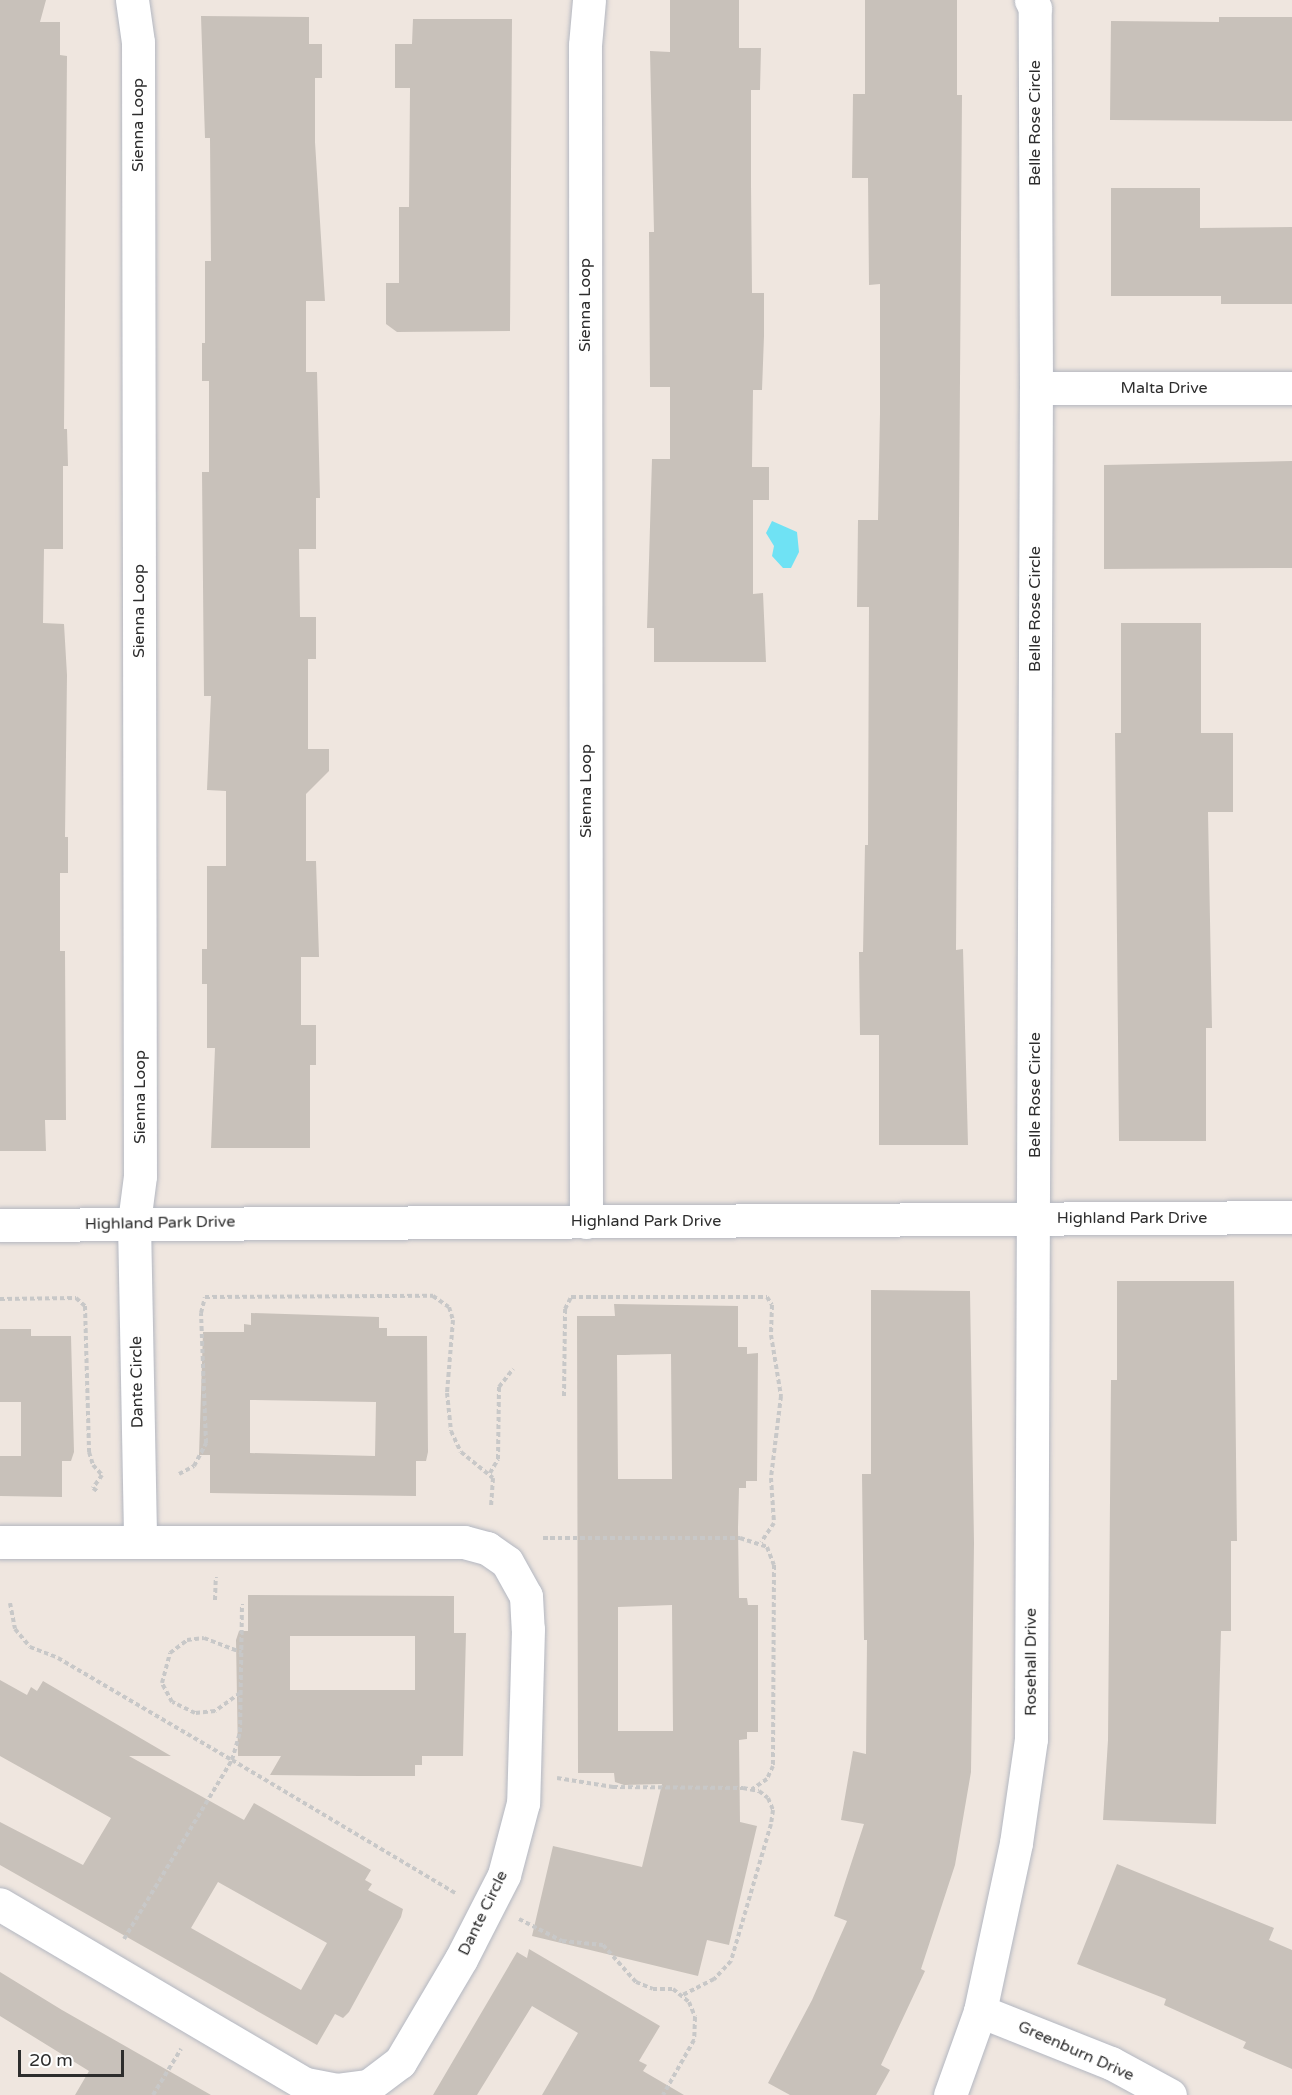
<!DOCTYPE html>
<html>
<head>
<meta charset="utf-8">
<style>
	body { margin:0 }
	#map { position:relative; width:1292px; height:2095px; overflow:hidden; background:#efe6df; font-family:"Varela Round",sans-serif }
	div>[style] { position:absolute }
	[style*='--x'] { left:calc(var(--x)*1px); top:calc(var(--y)*1px); width:calc(var(--w)*1px); rotate:calc(var(--a)*1deg) }
	.water>* { inset:0; background:#6fe2f4 }
	.building>* { inset:0; background:#c8c1ba }
	.path>* { height:4px; margin-top:-2px; transform-origin:0; background:repeating-linear-gradient(90deg,#c8c8c8 0 4.5px,transparent 0 7.5px) }
	.roads { filter:drop-shadow(0 0 2px #b3b7c1) drop-shadow(0 0 2px #b3b7c1) }
	.minor>* { height:33px; margin:-16.5px; padding:0 16.5px; transform-origin:16.5px; border-radius:16.5px; background:#fff }
	.tertiary>* { height:33px; margin:-16.5px; padding:0 16.5px; transform-origin:16.5px; border-radius:16.5px; background:#fff }
	span { translate:-50% -50%; white-space:nowrap; text-align:center; line-height:1.15; -webkit-text-stroke:5px #fff; paint-order:stroke }
	.street-label { font-size:16px; color:#2d2d2d }
	.scale { position:absolute; left:18px; top:2050px; width:106px; height:27px; box-sizing:border-box; border:3px solid #2d2d2d; border-top:0; padding-left:8px; font-size:18px; line-height:21px; white-space:nowrap; color:#2d2d2d; -webkit-text-stroke:4px #fff; paint-order:stroke }
</style>
</head>
<body>
<div id="map">
	<div class="water">
		<i style="clip-path:polygon(772px 521px,797px 532px,799px 552px,791px 568px,783px 568px,772px 556px,774px 546px,766px 533px)"></i>
	</div>
	<div class="building">
		<i style="clip-path:polygon(0 0,46px 0,40px 22px,60px 22px,60px 55px,67px 56px,64px 429px,67px 429px,68px 466px,63px 466px,63px 549px,44px 549px,43px 623px,64px 624px,67px 675px,65px 837px,68px 837px,68px 873px,60px 873px,60px 951px,65px 951px,66px 1120px,45px 1120px,46px 1151px,0 1151px)"></i>
		<i style="clip-path:polygon(670px 0,739px 0,739px 48px,761px 48px,760px 90px,751px 90px,751px 184px,752px 293px,764px 293px,764px 336px,762px 390px,753px 390px,752px 467px,769px 467px,769px 500px,753px 500px,753px 594px,763px 593px,766px 662px,654px 662px,654px 628px,647px 628px,652px 459px,670px 459px,670px 387px,650px 387px,649px 232px,654px 232px,650px 51px,670px 52px)"></i>
		<i style="clip-path:polygon(865px 0,957px 0,957px 95px,962px 95px,956px 950px,963px 949px,968px 1145px,879px 1145px,879px 1035px,860px 1035px,859px 952px,863px 952px,865px 845px,868px 845px,869px 607px,857px 607px,858px 520px,878px 520px,880px 413px,880px 284px,869px 285px,868px 178px,852px 178px,853px 94px,865px 94px)"></i>
		<i style="clip-path:polygon(201px 16px,309px 17px,309px 44px,322px 44px,322px 78px,315px 78px,315px 142px,325px 301px,306px 301px,306px 372px,317px 372px,320px 498px,316px 498px,316px 549px,299px 549px,300px 617px,316px 617px,316px 659px,308px 659px,308px 749px,329px 749px,329px 771px,306px 794px,306px 861px,316px 861px,319px 957px,301px 957px,301px 1025px,316px 1025px,316px 1065px,310px 1065px,310px 1148px,211px 1148px,215px 1048px,207px 1048px,207px 984px,202px 984px,202px 949px,207px 949px,207px 866px,226px 866px,226px 791px,207px 790px,211px 696px,204px 696px,202px 472px,209px 472px,209px 381px,202px 381px,202px 343px,205px 343px,205px 261px,211px 261px,210px 138px,205px 138px)"></i>
		<i style="clip-path:polygon(1219px 17px,1292px 17px,1292px 121px,1110px 120px,1111px 21px,1219px 22px)"></i>
		<i style="clip-path:polygon(413px 19px,512px 19px,510px 331px,397px 332px,386px 324px,386px 283px,399px 283px,399px 207px,409px 207px,410px 88px,395px 88px,395px 44px,412px 44px)"></i>
		<i style="clip-path:polygon(1111px 188px,1200px 188px,1200px 228px,1292px 227px,1292px 304px,1221px 304px,1221px 296px,1111px 296px)"></i>
		<i style="clip-path:polygon(1292px 461px,1292px 568px,1104px 569px,1104px 465px)"></i>
		<i style="clip-path:polygon(1121px 623px,1201px 623px,1201px 733px,1233px 733px,1233px 812px,1208px 812px,1212px 1028px,1206px 1028px,1206px 1141px,1119px 1141px,1115px 733px,1121px 733px)"></i>
		<i style="clip-path:polygon(1117px 1281px,1234px 1281px,1237px 1541px,1231px 1541px,1231px 1631px,1221px 1631px,1216px 1824px,1103px 1820px,1108px 1740px,1111px 1380px,1117px 1380px)"></i>
		<i style="clip-path:polygon(871px 1290px,970px 1291px,974px 1543px,971px 1772px,955px 1865px,921px 1969px,925px 1971px,881px 2065px,890px 2070px,876px 2095px,790px 2095px,768px 2083px,812px 2000px,847px 1921px,834px 1916px,864px 1824px,841px 1820px,853px 1751px,866px 1754px,867px 1640px,864px 1640px,862px 1474px,871px 1474px)"></i>
		<i style="clip-path:polygon(evenodd,614px 1304px,738px 1306px,738px 1347px,747px 1347px,747px 1354px,758px 1353px,757px 1481px,746px 1481px,746px 1488px,739px 1488px,738px 1528px,739px 1598px,747px 1598px,748px 1605px,758px 1605px,758px 1732px,747px 1732px,747px 1739px,739px 1740px,740px 1822px,757px 1826px,729px 1945px,707px 1940px,698px 1976px,532px 1936px,553px 1846px,642px 1867px,662px 1784px,624px 1785px,615px 1782px,614px 1773px,578px 1773px,577px 1316px,615px 1316px,614px 1304px,671px 1354px,672px 1479px,618px 1479px,617px 1355px,671px 1354px,614px 1304px,672px 1605px,673px 1731px,618px 1731px,618px 1607px,672px 1605px)"></i>
		<i style="clip-path:polygon(evenodd,251px 1313px,379px 1317px,379px 1328px,387px 1328px,387px 1336px,427px 1336px,428px 1452px,426px 1461px,416px 1461px,416px 1496px,210px 1493px,210px 1455px,199px 1455px,203px 1332px,244px 1332px,244px 1324px,251px 1325px,251px 1313px,250px 1400px,376px 1402px,375px 1456px,250px 1453px,250px 1400px)"></i>
		<i style="clip-path:polygon(0 1329px,31px 1329px,31px 1336px,71px 1336px,74px 1452px,71px 1461px,62px 1461px,62px 1497px,0 1496px,0 1456px,21px 1456px,21px 1402px,0 1402px)"></i>
		<i style="clip-path:polygon(evenodd,248px 1595px,454px 1596px,454px 1633px,466px 1633px,463px 1756px,422px 1756px,422px 1765px,415px 1765px,415px 1776px,359px 1776px,270px 1775px,281px 1756px,238px 1756px,236px 1640px,239px 1631px,248px 1631px,248px 1595px,290px 1636px,415px 1636px,415px 1690px,290px 1690px,290px 1636px)"></i>
		<i style="clip-path:polygon(evenodd,0 1680px,27px 1695px,31px 1687px,37px 1691px,43px 1681px,171px 1756px,129px 1756px,244px 1820px,254px 1803px,371px 1870px,365px 1880px,372px 1884px,368px 1890px,403px 1909px,401px 1917px,349px 2012px,343px 2018px,335px 2014px,317px 2045px,0 1865px,0 1822px,83px 1865px,111px 1818px,0 1756px,0 1680px,218px 1882px,327px 1943px,301px 1990px,191px 1928px,218px 1882px)"></i>
		<i style="clip-path:polygon(1117px 1864px,1274px 1928px,1269px 1940px,1292px 1950px,1292px 2069px,1243px 2048px,1246px 2042px,1164px 2005px,1166px 1999px,1077px 1964px)"></i>
		<i style="clip-path:polygon(529px 1949px,660px 2026px,639px 2061px,647px 2065px,643px 2071px,684px 2095px,542px 2095px,578px 2033px,532px 2006px,477px 2095px,433px 2095px,517px 1952px,527px 1958px)"></i>
		<i style="clip-path:polygon(0 1972px,62px 2010px,211px 2095px,75px 2095px,89px 2071px,0 2016px)"></i>
	</div>
	<div class="path">
		<i style="--x:0;--y:1299;--w:76;--a:-0.8"></i>
		<i style="--x:76;--y:1298;--w:12;--a:42"></i>
		<i style="--x:85;--y:1306;--w:146;--a:88.4"></i>
		<i style="--x:89;--y:1452;--w:14;--a:73"></i>
		<i style="--x:93;--y:1465;--w:13;--a:48"></i>
		<i style="--x:102;--y:1475;--w:16;--a:125"></i>
		<i style="--x:93;--y:1488;--w:5;--a:37"></i>
		<i style="--x:564;--y:1396;--w:87;--a:-89.3"></i>
		<i style="--x:565;--y:1309;--w:13;--a:-63"></i>
		<i style="--x:571;--y:1297;--w:196;--a:0"></i>
		<i style="--x:767;--y:1297;--w:9;--a:58"></i>
		<i style="--x:772;--y:1305;--w:30;--a:92"></i>
		<i style="--x:771;--y:1335;--w:62;--a:80.7"></i>
		<i style="--x:781;--y:1396;--w:83;--a:97"></i>
		<i style="--x:771;--y:1478;--w:45;--a:86.2"></i>
		<i style="--x:774;--y:1523;--w:23;--a:124"></i>
		<i style="--x:490;--y:1473;--w:16;--a:-60"></i>
		<i style="--x:498;--y:1459;--w:72;--a:-89.2"></i>
		<i style="--x:499;--y:1387;--w:23;--a:-52"></i>
		<i style="--x:179;--y:1474;--w:17;--a:-28"></i>
		<i style="--x:194;--y:1466;--w:26;--a:-62"></i>
		<i style="--x:206;--y:1443;--w:130;--a:-92.2"></i>
		<i style="--x:201;--y:1313;--w:16;--a:-76"></i>
		<i style="--x:205;--y:1297;--w:228;--a:-0.3"></i>
		<i style="--x:433;--y:1296;--w:19;--a:35"></i>
		<i style="--x:449;--y:1307;--w:14;--a:73"></i>
		<i style="--x:453;--y:1320;--w:73;--a:94.7"></i>
		<i style="--x:447;--y:1393;--w:38;--a:84"></i>
		<i style="--x:451;--y:1431;--w:23;--a:65"></i>
		<i style="--x:461;--y:1452;--w:41;--a:39.1"></i>
		<i style="--x:493;--y:1478;--w:28;--a:94"></i>
		<i style="--x:543;--y:1538;--w:197;--a:0"></i>
		<i style="--x:740;--y:1538;--w:28;--a:18"></i>
		<i style="--x:767;--y:1547;--w:19;--a:69"></i>
		<i style="--x:774;--y:1565;--w:201;--a:90.3"></i>
		<i style="--x:773;--y:1766;--w:14;--a:115"></i>
		<i style="--x:767;--y:1779;--w:18;--a:146"></i>
		<i style="--x:215;--y:1600;--w:23;--a:-88"></i>
		<i style="--x:10;--y:1603;--w:26;--a:79"></i>
		<i style="--x:15;--y:1629;--w:23;--a:50"></i>
		<i style="--x:30;--y:1647;--w:30;--a:21"></i>
		<i style="--x:58;--y:1658;--w:202;--a:30.4"></i>
		<i style="--x:232;--y:1760;--w:29;--a:-74"></i>
		<i style="--x:240;--y:1732;--w:128;--a:-89.1"></i>
		<i style="--x:240;--y:1693;--w:31;--a:144"></i>
		<i style="--x:215;--y:1711;--w:20;--a:174"></i>
		<i style="--x:195;--y:1713;--w:25;--a:-154"></i>
		<i style="--x:172;--y:1702;--w:21;--a:-118"></i>
		<i style="--x:162;--y:1683;--w:31;--a:-75"></i>
		<i style="--x:170;--y:1653;--w:21;--a:-37"></i>
		<i style="--x:187;--y:1640;--w:17;--a:-7"></i>
		<i style="--x:204;--y:1638;--w:40;--a:21"></i>
		<i style="--x:557;--y:1778;--w:57;--a:9.1"></i>
		<i style="--x:613;--y:1787;--w:130;--a:0.4"></i>
		<i style="--x:743;--y:1788;--w:16;--a:11"></i>
		<i style="--x:759;--y:1791;--w:11;--a:38"></i>
		<i style="--x:768;--y:1798;--w:13;--a:67"></i>
		<i style="--x:773;--y:1810;--w:14;--a:98"></i>
		<i style="--x:771;--y:1824;--w:143;--a:106.3"></i>
		<i style="--x:731;--y:1961;--w:25;--a:133"></i>
		<i style="--x:714;--y:1979;--w:36;--a:153"></i>
		<i style="--x:519;--y:1919;--w:48;--a:27.1"></i>
		<i style="--x:562;--y:1941;--w:41;--a:5.6"></i>
		<i style="--x:603;--y:1945;--w:50;--a:48.3"></i>
		<i style="--x:636;--y:1982;--w:18;--a:22"></i>
		<i style="--x:653;--y:1989;--w:20;--a:0"></i>
		<i style="--x:673;--y:1989;--w:21;--a:39"></i>
		<i style="--x:689;--y:2002;--w:16;--a:68"></i>
		<i style="--x:695;--y:2017;--w:23;--a:92"></i>
		<i style="--x:694;--y:2040;--w:63;--a:119.4"></i>
		<i style="--x:124;--y:1939;--w:209;--a:-58.9"></i>
		<i style="--x:232;--y:1760;--w:260;--a:30.8"></i>
		<i style="--x:153;--y:2095;--w:54;--a:-58.7"></i>
	</div>
	<div class="roads">
		<div class="minor">
			<i style="--x:132;--y:0;--w:42;--a:81.9"></i>
			<i style="--x:138;--y:42;--w:1134;--a:89.9"></i>
			<i style="--x:140;--y:1176;--w:46;--a:97.4"></i>
			<i style="--x:134;--y:1222;--w:320;--a:88.9"></i>
			<i style="--x:1036;--y:388;--w:256;--a:0"></i>
			<i style="--x:586;--y:1222;--w:1177;--a:-90.05"></i>
			<i style="--x:585;--y:45;--w:45;--a:-84.9"></i>
			<i style="--x:0;--y:1542;--w:464;--a:0"></i>
			<i style="--x:464;--y:1542;--w:24;--a:15"></i>
			<i style="--x:487;--y:1548;--w:24;--a:35"></i>
			<i style="--x:507;--y:1562;--w:39;--a:61"></i>
			<i style="--x:526;--y:1596;--w:33;--a:87"></i>
			<i style="--x:528;--y:1629;--w:174;--a:91.6"></i>
			<i style="--x:523;--y:1803;--w:74;--a:104.8"></i>
			<i style="--x:504;--y:1875;--w:94;--a:117.1"></i>
			<i style="--x:461;--y:1959;--w:120;--a:120.6"></i>
			<i style="--x:400;--y:2062;--w:40;--a:143"></i>
			<i style="--x:368;--y:2086;--w:31;--a:173"></i>
			<i style="--x:337;--y:2090;--w:33;--a:-169"></i>
			<i style="--x:305;--y:2084;--w:354;--a:-149.5"></i>
			<i style="--x:980;--y:2011;--w:141;--a:21.7"></i>
			<i style="--x:1111;--y:2063;--w:67;--a:28.5"></i>
			<i style="--x:950;--y:2095;--w:89;--a:-70.3"></i>
			<i style="--x:980;--y:2011;--w:172;--a:-77.9"></i>
			<i style="--x:1016;--y:1843;--w:105;--a:-81.8"></i>
			<i style="--x:1031;--y:1739;--w:1351;--a:-89.79"></i>
			<i style="--x:1036;--y:388;--w:380;--a:-90.2"></i>
			<i style="--x:1035;--y:8;--w:9;--a:-117"></i>
		</div>
		<div class="tertiary">
			<i style="--x:0;--y:1225;--w:1292;--a:-0.35"></i>
		</div>
	</div>
	<div class="street-label">
		<span style="left:1035px;top:123px;rotate:-90deg">Belle Rose Circle</span>
		<span style="left:138px;top:125px;rotate:-90deg">Sienna Loop</span>
		<span style="left:585px;top:305px;rotate:-90deg">Sienna Loop</span>
		<span style="left:1164px;top:388px">Malta Drive</span>
		<span style="left:1035px;top:609px;rotate:-90deg">Belle Rose Circle</span>
		<span style="left:139px;top:611px;rotate:-90deg">Sienna Loop</span>
		<span style="left:586px;top:791px;rotate:-90deg">Sienna Loop</span>
		<span style="left:1035px;top:1095px;rotate:-90deg">Belle Rose Circle</span>
		<span style="left:140px;top:1097px;rotate:-90deg">Sienna Loop</span>
		<span style="left:1132px;top:1218px">Highland Park Drive</span>
		<span style="left:646px;top:1221px">Highland Park Drive</span>
		<span style="left:160px;top:1223px;rotate:-1deg">Highland Park Drive</span>
		<span style="left:137px;top:1382px;rotate:-91deg">Dante Circle</span>
		<span style="left:1031px;top:1662px;rotate:-90deg">Rosehall Drive</span>
		<span style="left:483px;top:1913px;rotate:-64deg">Dante Circle</span>
		<span style="left:1076px;top:2051px;rotate:24deg">Greenburn Drive</span>
	</div>
	<div class="scale">20 m</div>
</div>
</body>
</html>
